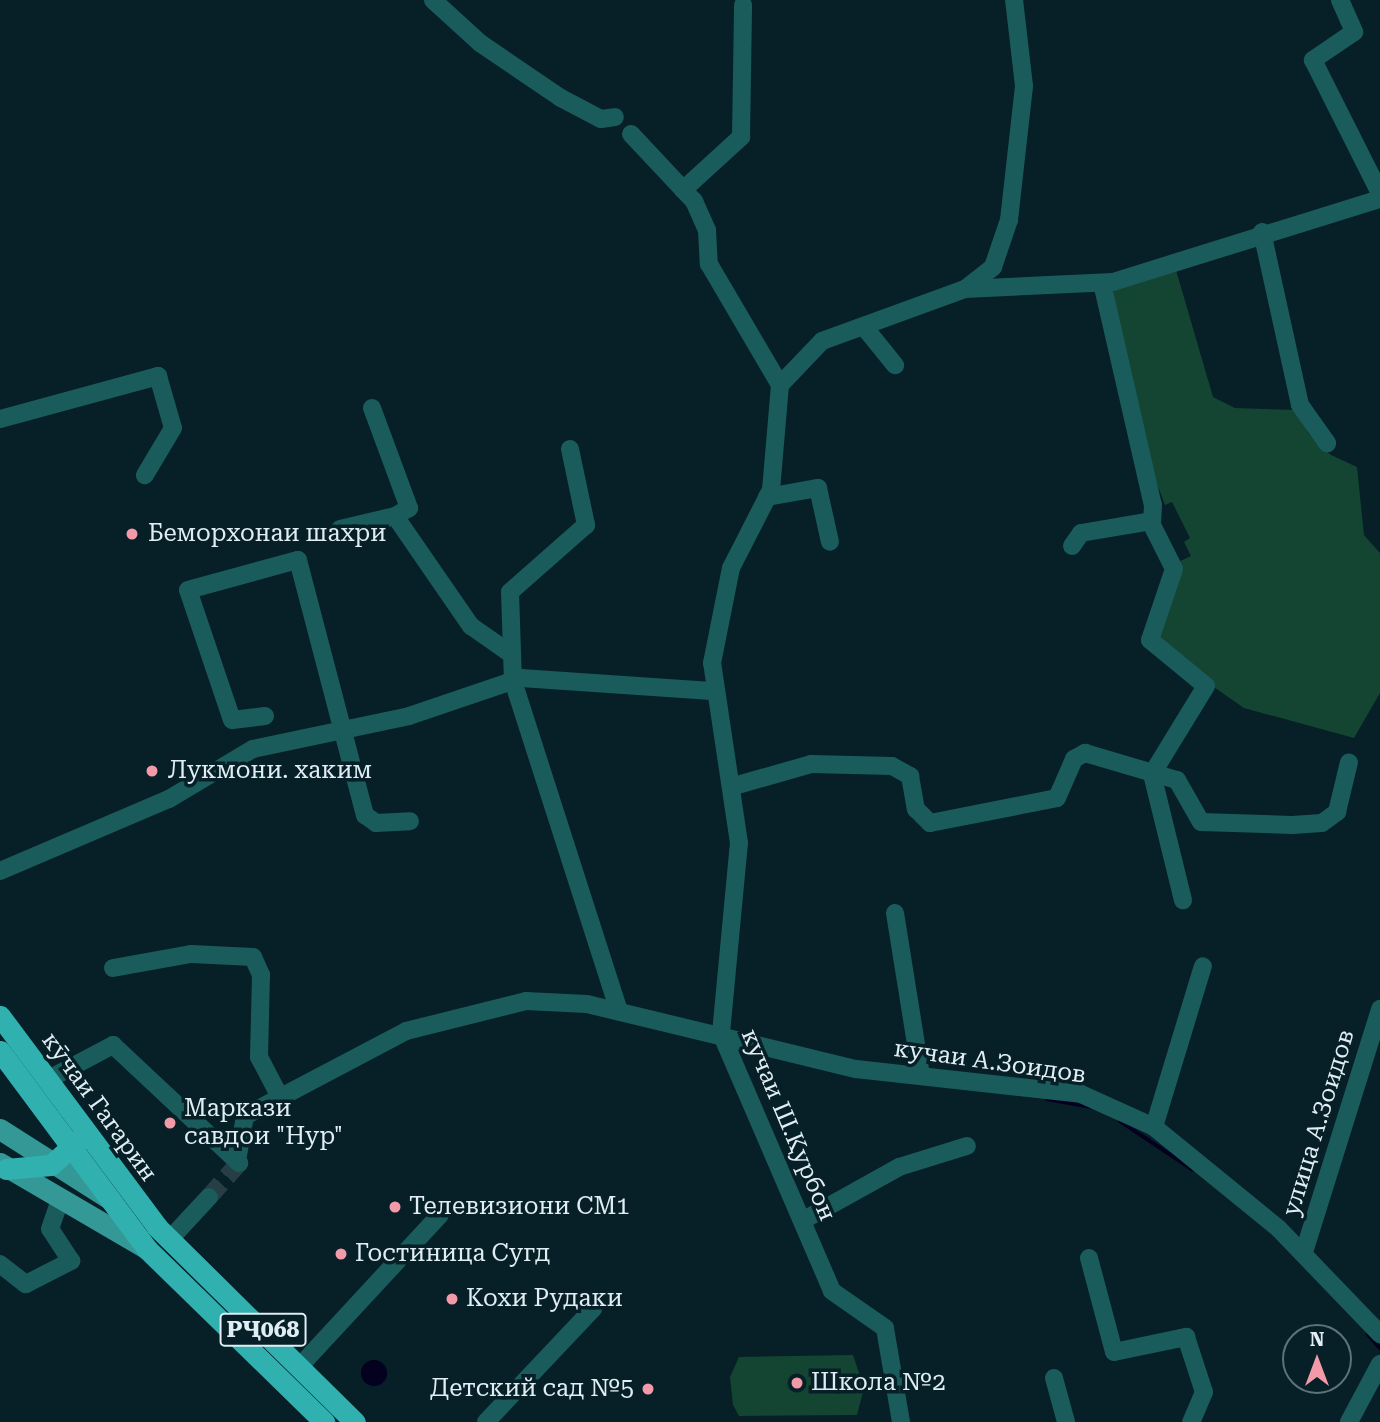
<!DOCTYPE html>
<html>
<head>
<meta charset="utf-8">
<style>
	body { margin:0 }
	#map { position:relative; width:1380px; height:1422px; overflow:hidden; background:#071f27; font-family:"Roboto Serif",serif }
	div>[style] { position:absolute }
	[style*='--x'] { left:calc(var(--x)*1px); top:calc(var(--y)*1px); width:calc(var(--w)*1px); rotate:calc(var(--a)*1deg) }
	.green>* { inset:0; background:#144432 }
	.water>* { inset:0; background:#04001f }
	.round { border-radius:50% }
	.stream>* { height:3.5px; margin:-1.75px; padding:0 1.75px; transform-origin:1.75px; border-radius:1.75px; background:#04001f }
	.minor-tunnel>* { height:18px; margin-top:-9px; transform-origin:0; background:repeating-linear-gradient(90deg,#283e46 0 18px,transparent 0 27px) }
	.minor>* { height:18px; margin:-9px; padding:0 9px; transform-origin:9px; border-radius:9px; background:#1a5c5b }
	.major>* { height:21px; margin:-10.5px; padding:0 10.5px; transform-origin:10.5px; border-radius:10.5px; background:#339896 }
	.highway>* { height:21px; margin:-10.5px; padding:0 10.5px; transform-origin:10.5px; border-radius:10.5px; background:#30b1af }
	.dots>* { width:19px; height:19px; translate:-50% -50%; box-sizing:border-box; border:4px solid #071f27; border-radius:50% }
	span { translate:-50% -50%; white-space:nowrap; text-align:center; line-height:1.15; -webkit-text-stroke:7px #071f27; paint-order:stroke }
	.shield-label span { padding:2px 5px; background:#071f27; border:2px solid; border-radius:5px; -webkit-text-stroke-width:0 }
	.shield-label { font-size:23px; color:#e0eef4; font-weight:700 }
	.poi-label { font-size:24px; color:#e0eef4 }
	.left { translate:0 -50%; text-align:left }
	.right { translate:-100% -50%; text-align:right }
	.street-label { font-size:24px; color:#e0eef4 }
	.north { position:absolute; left:1282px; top:1324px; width:70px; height:70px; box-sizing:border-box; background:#071f27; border:2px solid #5e7279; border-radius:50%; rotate:0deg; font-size:19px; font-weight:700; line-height:28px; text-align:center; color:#e0eef4 }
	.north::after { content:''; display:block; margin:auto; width:24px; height:32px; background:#f39aa9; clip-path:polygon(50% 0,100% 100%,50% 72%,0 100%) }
</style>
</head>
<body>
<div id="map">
	<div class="green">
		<i style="clip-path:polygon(1176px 270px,1213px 397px,1235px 408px,1297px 410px,1309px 434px,1331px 455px,1357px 467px,1364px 535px,1380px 553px,1380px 693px,1354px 738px,1244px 708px,1156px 647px,1178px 562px,1191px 556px,1184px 542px,1190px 538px,1172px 502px,1165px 505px,1149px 463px,1107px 300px,1116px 288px)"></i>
		<i style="clip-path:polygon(853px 1355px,864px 1388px,857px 1415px,739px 1416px,733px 1405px,730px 1377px,739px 1357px)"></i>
	</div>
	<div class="water">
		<i class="round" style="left:361px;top:1360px;width:26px;height:26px"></i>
	</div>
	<div class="stream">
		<i style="--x:1047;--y:1099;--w:45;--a:10.3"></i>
		<i style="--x:1120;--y:1121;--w:87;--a:33.7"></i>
		<i style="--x:1368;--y:1334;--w:18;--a:49"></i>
	</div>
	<div class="minor-tunnel">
		<i style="--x:209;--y:1197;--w:45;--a:-48.6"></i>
	</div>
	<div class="minor">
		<i style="--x:433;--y:0;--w:64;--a:42.5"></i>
		<i style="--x:480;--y:43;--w:98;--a:34.2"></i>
		<i style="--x:561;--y:98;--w:45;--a:27.7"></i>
		<i style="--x:601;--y:119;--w:14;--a:-8"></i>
		<i style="--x:1340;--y:0;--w:35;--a:66"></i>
		<i style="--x:1354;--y:32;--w:50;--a:145.7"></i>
		<i style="--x:1313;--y:60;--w:149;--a:63.3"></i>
		<i style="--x:631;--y:134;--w:92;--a:46.8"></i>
		<i style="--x:694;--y:201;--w:32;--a:66"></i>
		<i style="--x:707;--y:230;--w:34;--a:87"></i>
		<i style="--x:709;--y:264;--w:140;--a:59.6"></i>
		<i style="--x:683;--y:190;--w:79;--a:-42.4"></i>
		<i style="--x:741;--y:137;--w:132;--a:-89.1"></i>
		<i style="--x:1262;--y:232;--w:177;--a:77.6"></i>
		<i style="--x:1300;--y:405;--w:47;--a:54.6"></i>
		<i style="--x:1102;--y:283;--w:228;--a:77.1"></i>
		<i style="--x:1153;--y:505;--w:20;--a:93"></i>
		<i style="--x:1152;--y:525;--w:49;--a:63.4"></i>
		<i style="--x:1174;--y:569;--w:75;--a:108.7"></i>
		<i style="--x:1150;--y:640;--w:72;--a:39.4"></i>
		<i style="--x:1206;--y:686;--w:103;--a:121.5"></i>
		<i style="--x:1152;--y:774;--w:130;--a:76.2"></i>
		<i style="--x:965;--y:289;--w:148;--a:-2.7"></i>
		<i style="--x:1113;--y:282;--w:280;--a:-17.3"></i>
		<i style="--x:865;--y:328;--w:48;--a:51"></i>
		<i style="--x:372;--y:408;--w:107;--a:69.7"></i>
		<i style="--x:409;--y:508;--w:16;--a:150"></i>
		<i style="--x:0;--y:419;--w:164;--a:-15.2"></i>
		<i style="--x:158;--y:376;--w:54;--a:73.9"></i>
		<i style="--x:173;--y:428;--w:55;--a:120.8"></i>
		<i style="--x:570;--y:449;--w:78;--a:78.1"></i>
		<i style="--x:586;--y:525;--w:101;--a:138.6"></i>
		<i style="--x:510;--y:592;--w:89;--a:88.1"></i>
		<i style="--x:513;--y:681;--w:347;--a:72.2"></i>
		<i style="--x:767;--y:497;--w:52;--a:-10"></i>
		<i style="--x:818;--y:488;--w:55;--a:77.5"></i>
		<i style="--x:340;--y:529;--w:57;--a:-13.3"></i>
		<i style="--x:395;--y:516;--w:134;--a:55.4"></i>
		<i style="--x:471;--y:626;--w:49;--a:35"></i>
		<i style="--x:1072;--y:546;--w:16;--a:-55"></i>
		<i style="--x:1081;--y:533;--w:71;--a:-9.7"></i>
		<i style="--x:265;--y:716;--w:33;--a:173"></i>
		<i style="--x:232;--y:720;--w:137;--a:-108.7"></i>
		<i style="--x:188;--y:590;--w:114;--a:-15.3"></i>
		<i style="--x:298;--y:560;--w:264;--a:75.3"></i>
		<i style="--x:365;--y:815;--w:14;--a:36"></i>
		<i style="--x:376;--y:823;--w:34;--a:-3"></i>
		<i style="--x:734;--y:786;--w:80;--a:-15.9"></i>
		<i style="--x:811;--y:764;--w:81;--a:1.4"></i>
		<i style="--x:892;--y:766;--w:21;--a:29"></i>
		<i style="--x:910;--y:776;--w:34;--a:80"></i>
		<i style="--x:916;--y:809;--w:20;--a:45"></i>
		<i style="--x:930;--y:823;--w:129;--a:-11.1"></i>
		<i style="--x:1057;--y:798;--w:43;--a:-66.4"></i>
		<i style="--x:1074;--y:759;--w:13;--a:-29"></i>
		<i style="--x:1085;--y:753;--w:96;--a:16.4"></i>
		<i style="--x:1177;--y:780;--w:48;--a:60.3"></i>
		<i style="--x:1201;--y:822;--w:91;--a:1.9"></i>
		<i style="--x:1292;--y:825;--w:30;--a:-4"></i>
		<i style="--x:1322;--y:823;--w:19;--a:-36"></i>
		<i style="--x:1337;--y:812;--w:51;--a:-76.5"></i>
		<i style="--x:0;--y:871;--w:184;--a:-23.1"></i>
		<i style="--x:169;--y:799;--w:98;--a:-30.8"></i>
		<i style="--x:253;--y:749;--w:159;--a:-11.9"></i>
		<i style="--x:409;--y:716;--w:118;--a:-18.7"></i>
		<i style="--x:521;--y:678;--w:191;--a:3.9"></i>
		<i style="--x:895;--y:913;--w:165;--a:80.9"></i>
		<i style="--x:113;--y:968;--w:79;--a:-10.2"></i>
		<i style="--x:191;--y:954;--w:62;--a:2.8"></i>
		<i style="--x:253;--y:957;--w:20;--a:66"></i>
		<i style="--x:261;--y:975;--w:82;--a:91.4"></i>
		<i style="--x:259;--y:1057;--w:47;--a:62.4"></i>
		<i style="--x:47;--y:1080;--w:75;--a:-27.9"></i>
		<i style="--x:113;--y:1045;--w:173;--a:43.1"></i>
		<i style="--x:1154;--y:1127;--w:168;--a:-73.1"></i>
		<i style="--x:237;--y:1161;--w:46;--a:-79.9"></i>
		<i style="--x:245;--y:1116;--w:182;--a:-27.8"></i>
		<i style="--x:406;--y:1031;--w:124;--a:-14"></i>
		<i style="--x:526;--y:1001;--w:61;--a:2.8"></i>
		<i style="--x:587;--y:1004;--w:277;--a:13.6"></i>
		<i style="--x:856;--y:1069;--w:226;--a:6.3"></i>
		<i style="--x:1081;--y:1094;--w:80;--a:24.3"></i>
		<i style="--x:1154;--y:1127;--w:161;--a:39.2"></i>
		<i style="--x:1279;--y:1229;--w:146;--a:46.1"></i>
		<i style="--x:802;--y:1221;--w:111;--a:-29.1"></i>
		<i style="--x:899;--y:1167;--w:71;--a:-17.2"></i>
		<i style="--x:170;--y:1239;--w:57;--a:-47.1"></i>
		<i style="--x:1304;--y:1252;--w:255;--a:-72.6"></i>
		<i style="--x:1089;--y:1258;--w:97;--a:75.1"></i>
		<i style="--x:1114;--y:1352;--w:74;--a:-11.8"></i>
		<i style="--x:1186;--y:1337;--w:58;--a:71.9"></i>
		<i style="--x:1204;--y:1392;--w:33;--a:113"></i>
		<i style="--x:0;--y:1264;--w:33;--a:38"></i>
		<i style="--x:26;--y:1284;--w:51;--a:-27.1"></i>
		<i style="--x:71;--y:1261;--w:38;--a:-123"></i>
		<i style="--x:50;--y:1229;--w:28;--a:-71"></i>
		<i style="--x:300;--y:1366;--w:206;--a:-47.2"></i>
		<i style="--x:1054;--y:1378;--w:46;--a:74.7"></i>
		<i style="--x:486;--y:1422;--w:156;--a:-46.6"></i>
		<i style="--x:901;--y:1422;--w:95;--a:-99.7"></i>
		<i style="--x:885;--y:1328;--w:65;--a:-145.1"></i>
		<i style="--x:832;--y:1291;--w:281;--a:-113.3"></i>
		<i style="--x:721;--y:1033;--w:191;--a:-84.6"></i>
		<i style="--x:739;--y:843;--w:182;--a:-98.5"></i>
		<i style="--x:712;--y:663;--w:97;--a:-78.7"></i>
		<i style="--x:731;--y:568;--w:88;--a:-62.9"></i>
		<i style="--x:771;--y:490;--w:105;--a:-85.1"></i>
		<i style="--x:780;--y:385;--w:61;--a:-46.3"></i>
		<i style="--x:822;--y:341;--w:152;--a:-20"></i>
		<i style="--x:965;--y:289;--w:36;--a:-38"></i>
		<i style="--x:993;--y:267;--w:50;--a:-71.2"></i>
		<i style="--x:1009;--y:220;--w:135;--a:-83.6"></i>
		<i style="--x:1024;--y:86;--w:87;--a:-96.6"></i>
		<i style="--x:1349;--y:1422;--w:66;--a:-61.9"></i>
	</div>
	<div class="major">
		<i style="--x:0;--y:1129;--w:130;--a:32.5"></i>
		<i style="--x:0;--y:1163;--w:170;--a:30.3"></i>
	</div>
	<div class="highway">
		<i style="--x:0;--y:1016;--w:263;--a:53.3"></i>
		<i style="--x:157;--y:1227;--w:278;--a:44.6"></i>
		<i style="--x:0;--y:1051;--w:247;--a:53.4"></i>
		<i style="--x:147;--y:1249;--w:248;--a:44.3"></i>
		<i style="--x:6;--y:1169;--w:45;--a:-5.1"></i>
		<i style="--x:51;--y:1165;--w:42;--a:-42.1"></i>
	</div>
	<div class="dots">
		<i style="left:132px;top:534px;background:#f39aa9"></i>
		<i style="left:152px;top:771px;background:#f39aa9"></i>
		<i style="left:170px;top:1123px;background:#f39aa9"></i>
		<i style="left:395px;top:1207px;background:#f39aa9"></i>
		<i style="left:341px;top:1254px;background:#f39aa9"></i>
		<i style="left:452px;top:1299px;background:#f39aa9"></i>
		<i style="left:797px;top:1383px;background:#f39aa9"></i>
		<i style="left:648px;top:1389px;background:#f39aa9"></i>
	</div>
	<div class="shield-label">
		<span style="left:263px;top:1330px">РҶ068</span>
	</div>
	<div class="poi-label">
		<span class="left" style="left:148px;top:534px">Беморхонаи шахри</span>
		<span class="left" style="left:168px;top:771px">Лукмони. хаким</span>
		<span class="left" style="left:184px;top:1123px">Маркази<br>савдои "Нур"</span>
		<span class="left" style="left:409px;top:1207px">Телевизиони СМ1</span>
		<span class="left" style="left:355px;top:1254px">Гостиница Сугд</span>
		<span class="left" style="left:466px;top:1299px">Кохи Рудаки</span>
		<span class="left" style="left:811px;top:1383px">Школа №2</span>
		<span class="right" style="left:634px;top:1389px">Детский сад №5</span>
	</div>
	<div class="street-label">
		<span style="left:990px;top:1062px;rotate:8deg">кучаи А.Зоидов</span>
		<span style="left:99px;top:1107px;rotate:54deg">кӯчаи Гагарин</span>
		<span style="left:1319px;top:1123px;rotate:-73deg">улица А.Зоидов</span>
		<span style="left:788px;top:1125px;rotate:67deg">кучаи Ш.Қурбон</span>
	</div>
	<div class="north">N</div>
</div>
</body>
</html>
